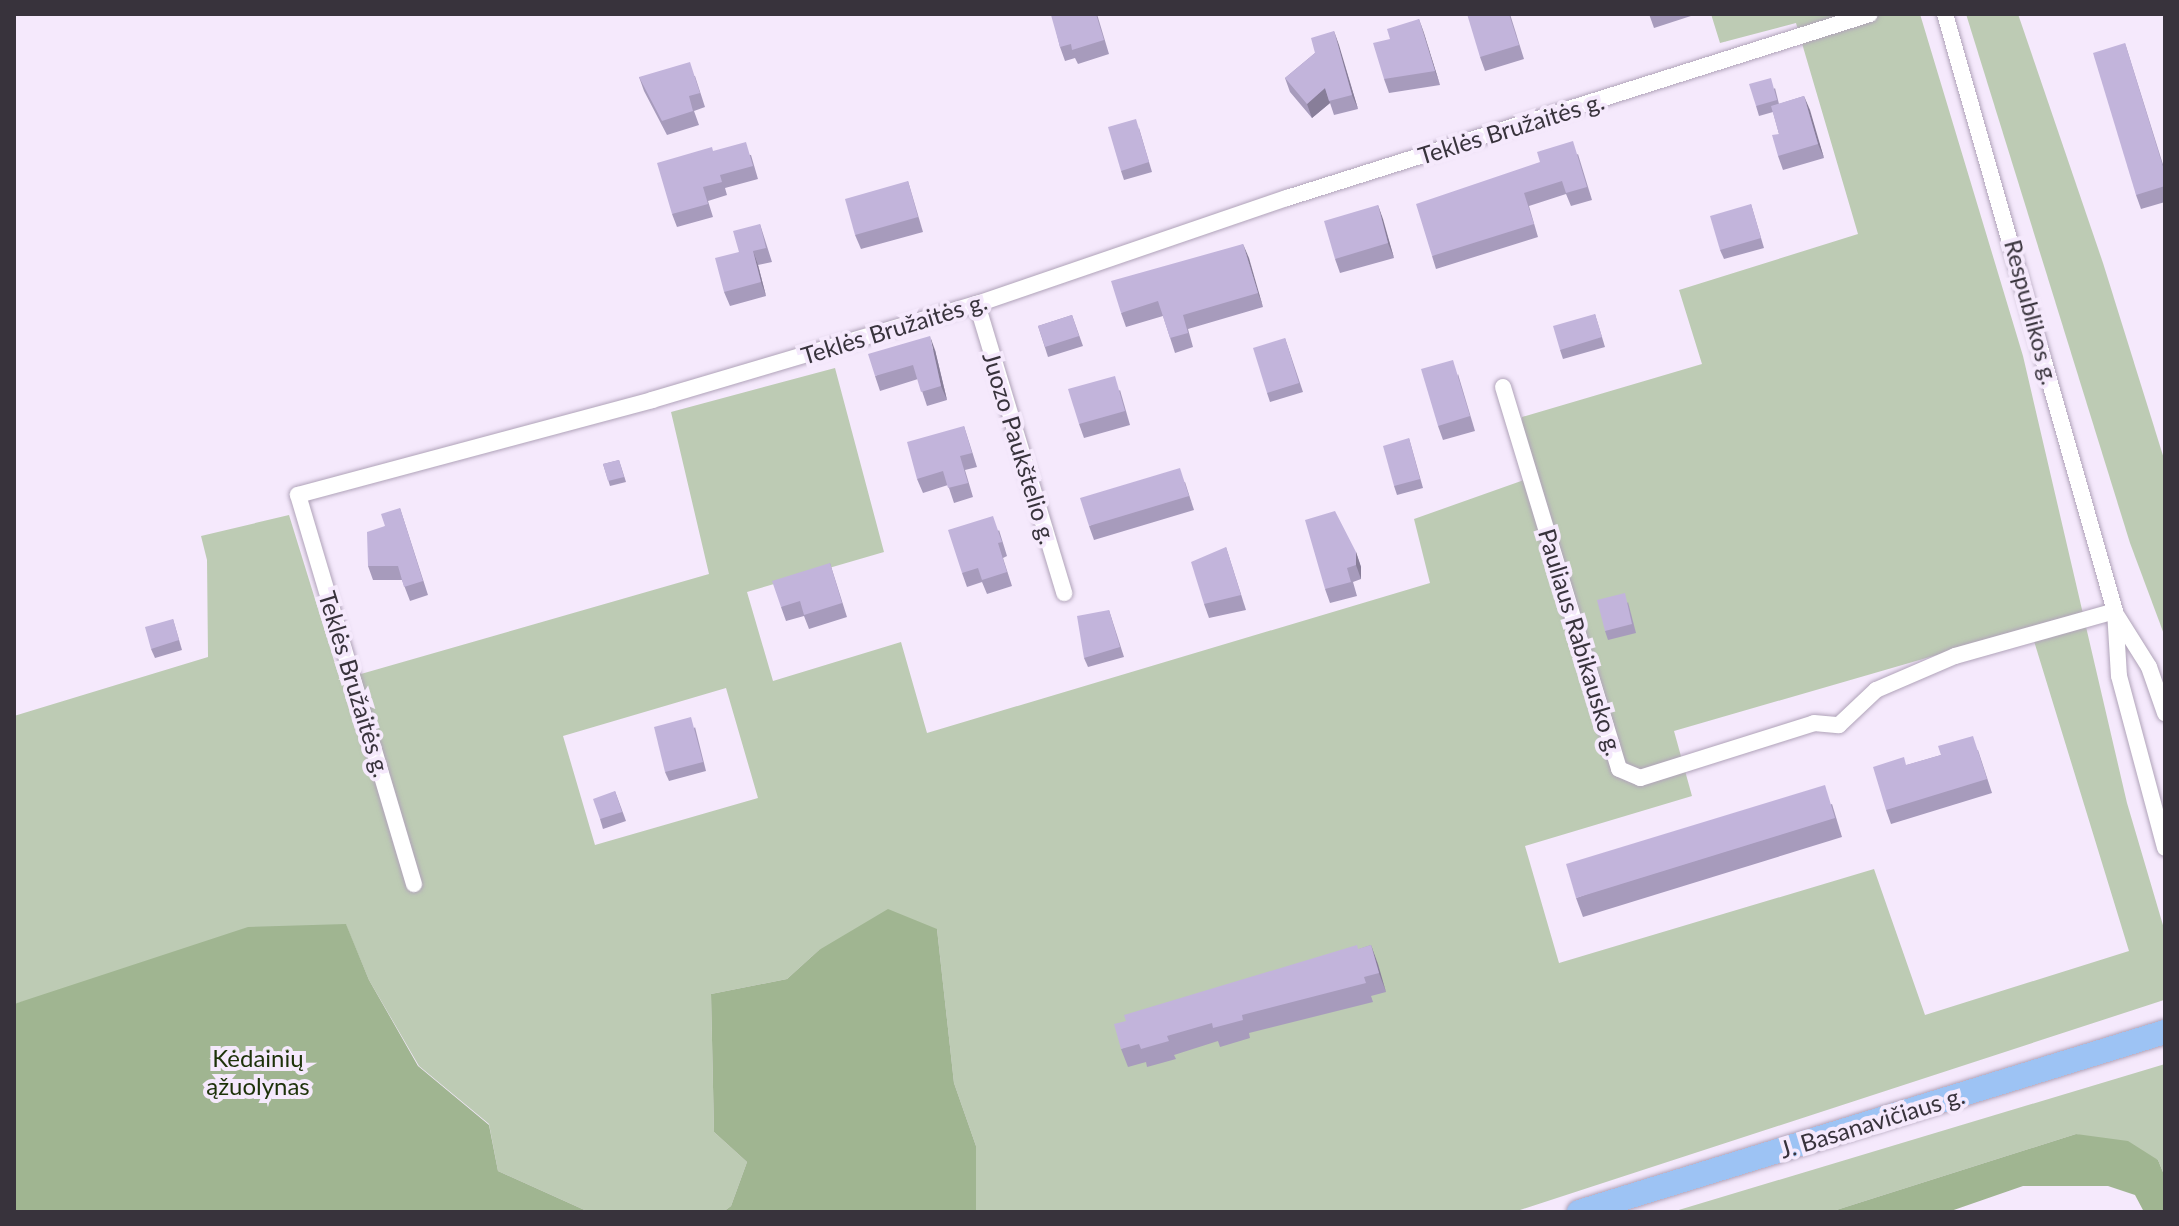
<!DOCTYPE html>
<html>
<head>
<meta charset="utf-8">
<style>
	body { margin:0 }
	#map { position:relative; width:2179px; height:1226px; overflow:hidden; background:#f5e9fc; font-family:Lato,sans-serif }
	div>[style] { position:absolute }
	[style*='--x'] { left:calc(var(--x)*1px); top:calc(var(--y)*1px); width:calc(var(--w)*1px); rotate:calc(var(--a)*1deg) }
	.green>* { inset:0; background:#bdcbb4 }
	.forest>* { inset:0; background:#a0b591 }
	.roads { filter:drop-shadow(0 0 2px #b0a3b9) drop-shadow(0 0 2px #b0a3b9) }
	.street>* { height:16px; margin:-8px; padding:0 8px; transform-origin:8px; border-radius:8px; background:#fff }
	.primary>* { height:24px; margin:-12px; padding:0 12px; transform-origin:12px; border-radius:12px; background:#9dc3f4 }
	.wall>* { inset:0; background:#a79bbc }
	.shaded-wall>* { inset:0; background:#887e99 }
	.building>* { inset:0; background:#c2b4db }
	span { translate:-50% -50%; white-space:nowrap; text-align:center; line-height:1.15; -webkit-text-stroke:8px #f5e9fc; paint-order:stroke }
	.street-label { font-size:24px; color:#38333c }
	.park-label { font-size:24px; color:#1d3209 }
	.frame { position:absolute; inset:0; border:16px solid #38333c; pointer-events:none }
</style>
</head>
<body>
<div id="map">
	<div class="green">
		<i style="clip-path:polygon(evenodd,1711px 14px,1920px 14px,2023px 356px,2127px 803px,2165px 932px,2164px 1000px,1514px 1212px,976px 1212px,976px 1146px,954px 1083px,937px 929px,819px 950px,787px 979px,711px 994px,714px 1132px,747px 1162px,731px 1206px,723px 1212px,589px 1212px,498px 1171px,489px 1124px,419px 1066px,369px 980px,346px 925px,314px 928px,14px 1004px,14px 716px,208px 657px,207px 560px,201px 536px,289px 515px,340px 680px,709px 574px,671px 412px,835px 368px,884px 552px,747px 592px,773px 681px,901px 642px,927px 733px,1430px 583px,1414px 519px,1524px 480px,1522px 417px,1702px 364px,1679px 290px,1858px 234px,1796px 23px,1720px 43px,1711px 14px,2030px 628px,2129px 951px,1925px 1015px,1874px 869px,1559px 963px,1525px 846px,1692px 796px,1674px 731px,2030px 628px,1711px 14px,726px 688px,758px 798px,595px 845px,563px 736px,726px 688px)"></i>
		<i style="clip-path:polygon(1966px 14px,2018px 14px,2103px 263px,2165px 462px,2165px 637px,2130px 543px)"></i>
		<i style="clip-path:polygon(2165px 1064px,2165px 1177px,2158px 1160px,2076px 1134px,1830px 1212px,1672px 1212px)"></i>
	</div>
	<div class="forest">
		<i style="clip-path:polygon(888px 909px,937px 929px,954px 1083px,976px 1146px,976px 1212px,723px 1212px,731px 1206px,747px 1162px,714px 1132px,711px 994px,787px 979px,819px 950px)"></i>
		<i style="clip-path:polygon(346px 924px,369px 980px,418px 1066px,489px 1125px,498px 1171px,589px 1212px,14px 1212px,14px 1004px,248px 927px)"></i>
		<i style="clip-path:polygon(2076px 1134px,2128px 1141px,2158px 1160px,2165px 1177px,2165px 1212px,2144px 1212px,2135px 1195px,2108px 1186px,2023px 1186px,1948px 1212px,1830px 1212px)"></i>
	</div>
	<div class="roads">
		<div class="street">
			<i style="--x:1945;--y:14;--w:621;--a:74.11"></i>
			<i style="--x:2115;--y:611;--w:65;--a:86.5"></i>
			<i style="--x:2119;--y:676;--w:178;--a:75"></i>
			<i style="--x:977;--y:304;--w:302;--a:73.2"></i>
			<i style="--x:1503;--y:387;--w:399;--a:73.1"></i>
			<i style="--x:1619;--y:769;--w:23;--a:23"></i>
			<i style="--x:1640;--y:778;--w:182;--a:-17.5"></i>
			<i style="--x:1814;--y:723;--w:25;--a:5"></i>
			<i style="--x:1839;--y:725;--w:51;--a:-43.4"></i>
			<i style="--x:1876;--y:690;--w:86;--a:-23.3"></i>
			<i style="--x:1955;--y:656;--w:166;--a:-15.7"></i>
			<i style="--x:2117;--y:616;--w:60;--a:57.9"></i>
			<i style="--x:2149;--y:667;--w:49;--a:70.8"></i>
			<i style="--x:414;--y:884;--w:406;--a:-106.6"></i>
			<i style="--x:298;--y:495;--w:367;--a:-15"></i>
			<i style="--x:652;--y:400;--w:339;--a:-16.5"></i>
			<i style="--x:977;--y:304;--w:328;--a:-18.9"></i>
			<i style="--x:1287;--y:198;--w:611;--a:-17.52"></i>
		</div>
		<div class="primary">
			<i style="--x:1579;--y:1212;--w:613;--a:-17.08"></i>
		</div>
	</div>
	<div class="wall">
		<i style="clip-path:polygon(1052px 14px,1097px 14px,1109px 54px,1078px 64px,1075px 58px,1065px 61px,1060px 47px)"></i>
		<i style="clip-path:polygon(1510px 14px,1524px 59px,1485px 71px,1480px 57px)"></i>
		<i style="clip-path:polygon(1649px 14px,1694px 14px,1694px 15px,1654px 28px)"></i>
		<i style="clip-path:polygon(1419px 19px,1440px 85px,1389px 93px,1384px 79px,1390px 39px)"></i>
		<i style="clip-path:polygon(1334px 31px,1358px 109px,1334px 115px,1330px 103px,1312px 118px,1290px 92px,1285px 78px,1315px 53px)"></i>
		<i style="clip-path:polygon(2125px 43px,2165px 171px,2165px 202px,2141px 209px,2136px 195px)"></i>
		<i style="clip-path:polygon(695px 76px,705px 107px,694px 111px,699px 125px,667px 135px,644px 91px,639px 77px)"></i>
		<i style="clip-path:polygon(1775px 88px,1779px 104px,1804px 96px,1824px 158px,1783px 170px,1778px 156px,1779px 134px,1773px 112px,1759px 116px,1756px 106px)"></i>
		<i style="clip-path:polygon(1139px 128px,1152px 172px,1124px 180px,1121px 171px)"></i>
		<i style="clip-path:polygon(714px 151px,751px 155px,758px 179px,725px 188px,727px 195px,708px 201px,713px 217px,677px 227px,672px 214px)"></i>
		<i style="clip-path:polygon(1578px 154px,1592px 200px,1571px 206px,1566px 194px,1529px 206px,1538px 237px,1436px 269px,1432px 256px)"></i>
		<i style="clip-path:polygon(908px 181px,923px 232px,861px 249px,855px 235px)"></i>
		<i style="clip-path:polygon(1751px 204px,1764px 248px,1724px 259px,1720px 250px)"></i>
		<i style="clip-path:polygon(1378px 205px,1394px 258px,1340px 273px,1335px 259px)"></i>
		<i style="clip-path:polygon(760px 224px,772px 262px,758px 265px,766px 296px,730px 306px,724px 292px,739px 252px)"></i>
		<i style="clip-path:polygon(1243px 244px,1263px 307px,1188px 329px,1193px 347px,1175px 353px,1163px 316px,1126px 327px,1121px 313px)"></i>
		<i style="clip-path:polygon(1595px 314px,1605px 347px,1563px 359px,1560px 350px)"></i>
		<i style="clip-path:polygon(1072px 315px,1083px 346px,1048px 357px,1038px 326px)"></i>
		<i style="clip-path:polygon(1285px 338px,1303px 392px,1270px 402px,1267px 393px)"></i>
		<i style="clip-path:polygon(935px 350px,947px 400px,927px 406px,918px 379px,880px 391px,875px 376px)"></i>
		<i style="clip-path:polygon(1458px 374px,1475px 431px,1443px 440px,1438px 426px)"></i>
		<i style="clip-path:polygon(1120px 390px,1130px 425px,1084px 438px,1079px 424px)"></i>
		<i style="clip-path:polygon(964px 426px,977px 467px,965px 470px,973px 497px,954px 503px,948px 485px,923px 493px,917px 479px)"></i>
		<i style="clip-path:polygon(1409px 438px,1423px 488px,1397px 495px,1394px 486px)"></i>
		<i style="clip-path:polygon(619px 460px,626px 482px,610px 486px,603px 464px)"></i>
		<i style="clip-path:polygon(1185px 482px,1194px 510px,1094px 540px,1089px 526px)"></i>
		<i style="clip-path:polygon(400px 508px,428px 595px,410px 601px,402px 580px,373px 580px,368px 566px,385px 526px)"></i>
		<i style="clip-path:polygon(999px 530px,1007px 556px,1003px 558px,1012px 586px,987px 594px,982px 582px,967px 587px,962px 573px)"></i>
		<i style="clip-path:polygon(1226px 547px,1246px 610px,1209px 618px,1204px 604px)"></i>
		<i style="clip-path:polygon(1356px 552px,1361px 567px,1361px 579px,1353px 582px,1357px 596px,1330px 603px,1325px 589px)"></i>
		<i style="clip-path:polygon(830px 563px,847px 617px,809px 629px,804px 616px,786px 621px,781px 607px)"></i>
		<i style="clip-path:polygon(1628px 602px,1636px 633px,1608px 640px,1605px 631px)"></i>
		<i style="clip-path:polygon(1109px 610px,1124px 657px,1088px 667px,1084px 658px)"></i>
		<i style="clip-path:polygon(173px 619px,182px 650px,155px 658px,151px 649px)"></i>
		<i style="clip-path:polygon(695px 727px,706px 771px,669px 781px,665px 772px)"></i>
		<i style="clip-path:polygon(1978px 750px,1992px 793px,1891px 824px,1886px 810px,1907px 765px,1941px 755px)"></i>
		<i style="clip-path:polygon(615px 791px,626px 821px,603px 829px,600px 819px)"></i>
		<i style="clip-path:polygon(1832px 804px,1842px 837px,1583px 917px,1576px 898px)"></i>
		<i style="clip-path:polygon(1371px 945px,1386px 992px,1371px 996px,1373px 1002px,1249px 1033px,1250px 1038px,1220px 1047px,1218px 1041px,1174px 1055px,1176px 1059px,1147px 1067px,1146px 1062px,1128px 1067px,1121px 1049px,1359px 949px)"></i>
	</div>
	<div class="shaded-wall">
		<i style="clip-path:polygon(1419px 19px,1424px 33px,1440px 85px,1435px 71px)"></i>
		<i style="clip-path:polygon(1334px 31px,1339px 45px,1358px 109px,1352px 95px)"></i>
		<i style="clip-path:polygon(1325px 88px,1330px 103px,1312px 118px,1307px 104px)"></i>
		<i style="clip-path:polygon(1804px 96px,1810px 110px,1824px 158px,1818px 144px)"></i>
		<i style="clip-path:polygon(1378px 205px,1383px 219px,1394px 258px,1388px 243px)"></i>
		<i style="clip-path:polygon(1243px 244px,1249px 258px,1263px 307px,1258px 293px)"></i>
		<i style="clip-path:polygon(753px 251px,758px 265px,766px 296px,761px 282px)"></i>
		<i style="clip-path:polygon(930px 336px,935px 350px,947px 400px,941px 386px)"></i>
		<i style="clip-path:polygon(1356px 552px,1361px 567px,1361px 579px,1356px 565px)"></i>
		<i style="clip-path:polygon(1371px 945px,1378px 964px,1386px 992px,1379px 973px)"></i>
	</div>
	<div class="building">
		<i style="clip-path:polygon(1052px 14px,1096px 14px,1104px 40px,1072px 50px,1071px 44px,1060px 47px,1051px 15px)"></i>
		<i style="clip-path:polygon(1467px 14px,1509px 14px,1519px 45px,1480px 57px)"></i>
		<i style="clip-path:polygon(1419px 19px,1435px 71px,1384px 79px,1373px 43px,1390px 39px,1387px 29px)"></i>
		<i style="clip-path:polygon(1334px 31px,1352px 95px,1329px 101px,1325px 88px,1307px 104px,1285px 78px,1315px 53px,1311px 38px)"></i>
		<i style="clip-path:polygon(2125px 43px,2165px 173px,2165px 186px,2136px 195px,2093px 53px)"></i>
		<i style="clip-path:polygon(690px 62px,700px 93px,689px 96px,693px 111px,662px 121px,639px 77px)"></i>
		<i style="clip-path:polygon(1771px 78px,1777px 100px,1756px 106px,1749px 84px)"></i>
		<i style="clip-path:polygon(1804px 96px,1818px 144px,1778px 156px,1772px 135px,1779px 134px,1771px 106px)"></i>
		<i style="clip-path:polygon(1136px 119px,1149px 162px,1121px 171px,1108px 127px)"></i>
		<i style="clip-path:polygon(1573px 141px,1587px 187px,1566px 193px,1562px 181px,1524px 193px,1534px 224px,1432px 256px,1416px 204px,1540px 162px,1537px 152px)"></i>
		<i style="clip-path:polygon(746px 142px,753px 166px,720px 175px,722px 182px,703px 187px,708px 204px,672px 214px,657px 163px,712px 147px,713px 151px)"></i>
		<i style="clip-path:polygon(908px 181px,918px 217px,855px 235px,845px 199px)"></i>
		<i style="clip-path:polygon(1751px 204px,1761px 238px,1720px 250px,1710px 216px)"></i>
		<i style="clip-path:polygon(1378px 205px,1388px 243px,1335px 259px,1324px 221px)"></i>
		<i style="clip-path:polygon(760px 224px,766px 248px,753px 251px,761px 282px,724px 292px,715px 258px,739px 252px,733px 231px)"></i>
		<i style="clip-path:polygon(1243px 244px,1258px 293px,1183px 315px,1188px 333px,1170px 338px,1158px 301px,1121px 313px,1111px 281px)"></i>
		<i style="clip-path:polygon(1595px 314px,1602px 337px,1560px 350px,1553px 326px)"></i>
		<i style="clip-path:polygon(1072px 315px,1079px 336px,1045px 347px,1038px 326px)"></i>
		<i style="clip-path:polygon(930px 336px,941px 386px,921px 392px,913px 365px,875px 376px,868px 354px)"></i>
		<i style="clip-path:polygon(1285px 338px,1299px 383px,1267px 393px,1253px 348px)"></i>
		<i style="clip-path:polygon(1453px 360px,1470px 416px,1438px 426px,1421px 369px)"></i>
		<i style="clip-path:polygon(1115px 376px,1125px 411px,1079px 424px,1068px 389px)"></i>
		<i style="clip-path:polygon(964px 426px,972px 453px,960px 456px,968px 483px,948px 488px,943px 471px,917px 479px,907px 442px)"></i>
		<i style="clip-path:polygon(1409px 438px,1420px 479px,1394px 486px,1383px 446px)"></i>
		<i style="clip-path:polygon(619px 460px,624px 477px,608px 481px,603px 464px)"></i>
		<i style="clip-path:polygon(1180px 468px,1189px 496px,1089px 526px,1080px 498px)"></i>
		<i style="clip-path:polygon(400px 508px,423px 581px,404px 587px,398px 566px,368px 566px,367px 532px,385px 526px,381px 514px)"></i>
		<i style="clip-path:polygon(1335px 511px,1356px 552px,1356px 565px,1347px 568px,1351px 582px,1325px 589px,1305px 520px)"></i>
		<i style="clip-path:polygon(993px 516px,1002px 542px,998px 543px,1007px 572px,982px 580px,978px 568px,962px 573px,948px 530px)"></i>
		<i style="clip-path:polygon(1226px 547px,1241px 595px,1204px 604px,1191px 562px)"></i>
		<i style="clip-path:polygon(830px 563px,842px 603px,804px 615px,800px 601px,781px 607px,772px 581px)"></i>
		<i style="clip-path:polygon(1625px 593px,1632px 624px,1605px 631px,1597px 600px)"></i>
		<i style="clip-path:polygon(1109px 610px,1120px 647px,1084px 658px,1077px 616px)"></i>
		<i style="clip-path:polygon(173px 619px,179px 640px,151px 649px,145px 627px)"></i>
		<i style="clip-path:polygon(691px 717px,703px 762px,665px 772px,654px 727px)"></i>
		<i style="clip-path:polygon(1973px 736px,1987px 779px,1886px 810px,1873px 767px,1904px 757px,1906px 765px,1941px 755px,1938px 746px)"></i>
		<i style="clip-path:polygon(1825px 785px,1835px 818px,1576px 898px,1566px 864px)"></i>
		<i style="clip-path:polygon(615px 791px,622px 812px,600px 819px,593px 799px)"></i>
		<i style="clip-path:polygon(1357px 945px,1358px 949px,1371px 945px,1379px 973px,1364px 977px,1366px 983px,1242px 1015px,1243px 1020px,1213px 1028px,1212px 1023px,1167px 1036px,1169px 1041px,1141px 1049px,1139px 1044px,1121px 1049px,1114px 1024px,1126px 1021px,1124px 1015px)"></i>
	</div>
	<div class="street-label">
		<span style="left:1511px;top:128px;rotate:-17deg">Teklės Bružaitės g.</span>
		<span style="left:2032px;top:312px;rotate:75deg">Respublikos g.</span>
		<span style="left:894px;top:328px;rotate:-17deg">Teklės Bružaitės g.</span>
		<span style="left:1020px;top:448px;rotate:73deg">Juozo Paukštelio g.</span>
		<span style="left:1581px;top:642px;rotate:73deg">Pauliaus Rabikausko g.</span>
		<span style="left:355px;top:684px;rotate:73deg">Teklės Bružaitės g.</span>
		<span style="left:1872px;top:1122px;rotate:-17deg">J. Basanavičiaus g.</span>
	</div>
	<div class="park-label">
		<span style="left:258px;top:1072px">Kėdainių<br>ąžuolynas</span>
	</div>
	<div class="frame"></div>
</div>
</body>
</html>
